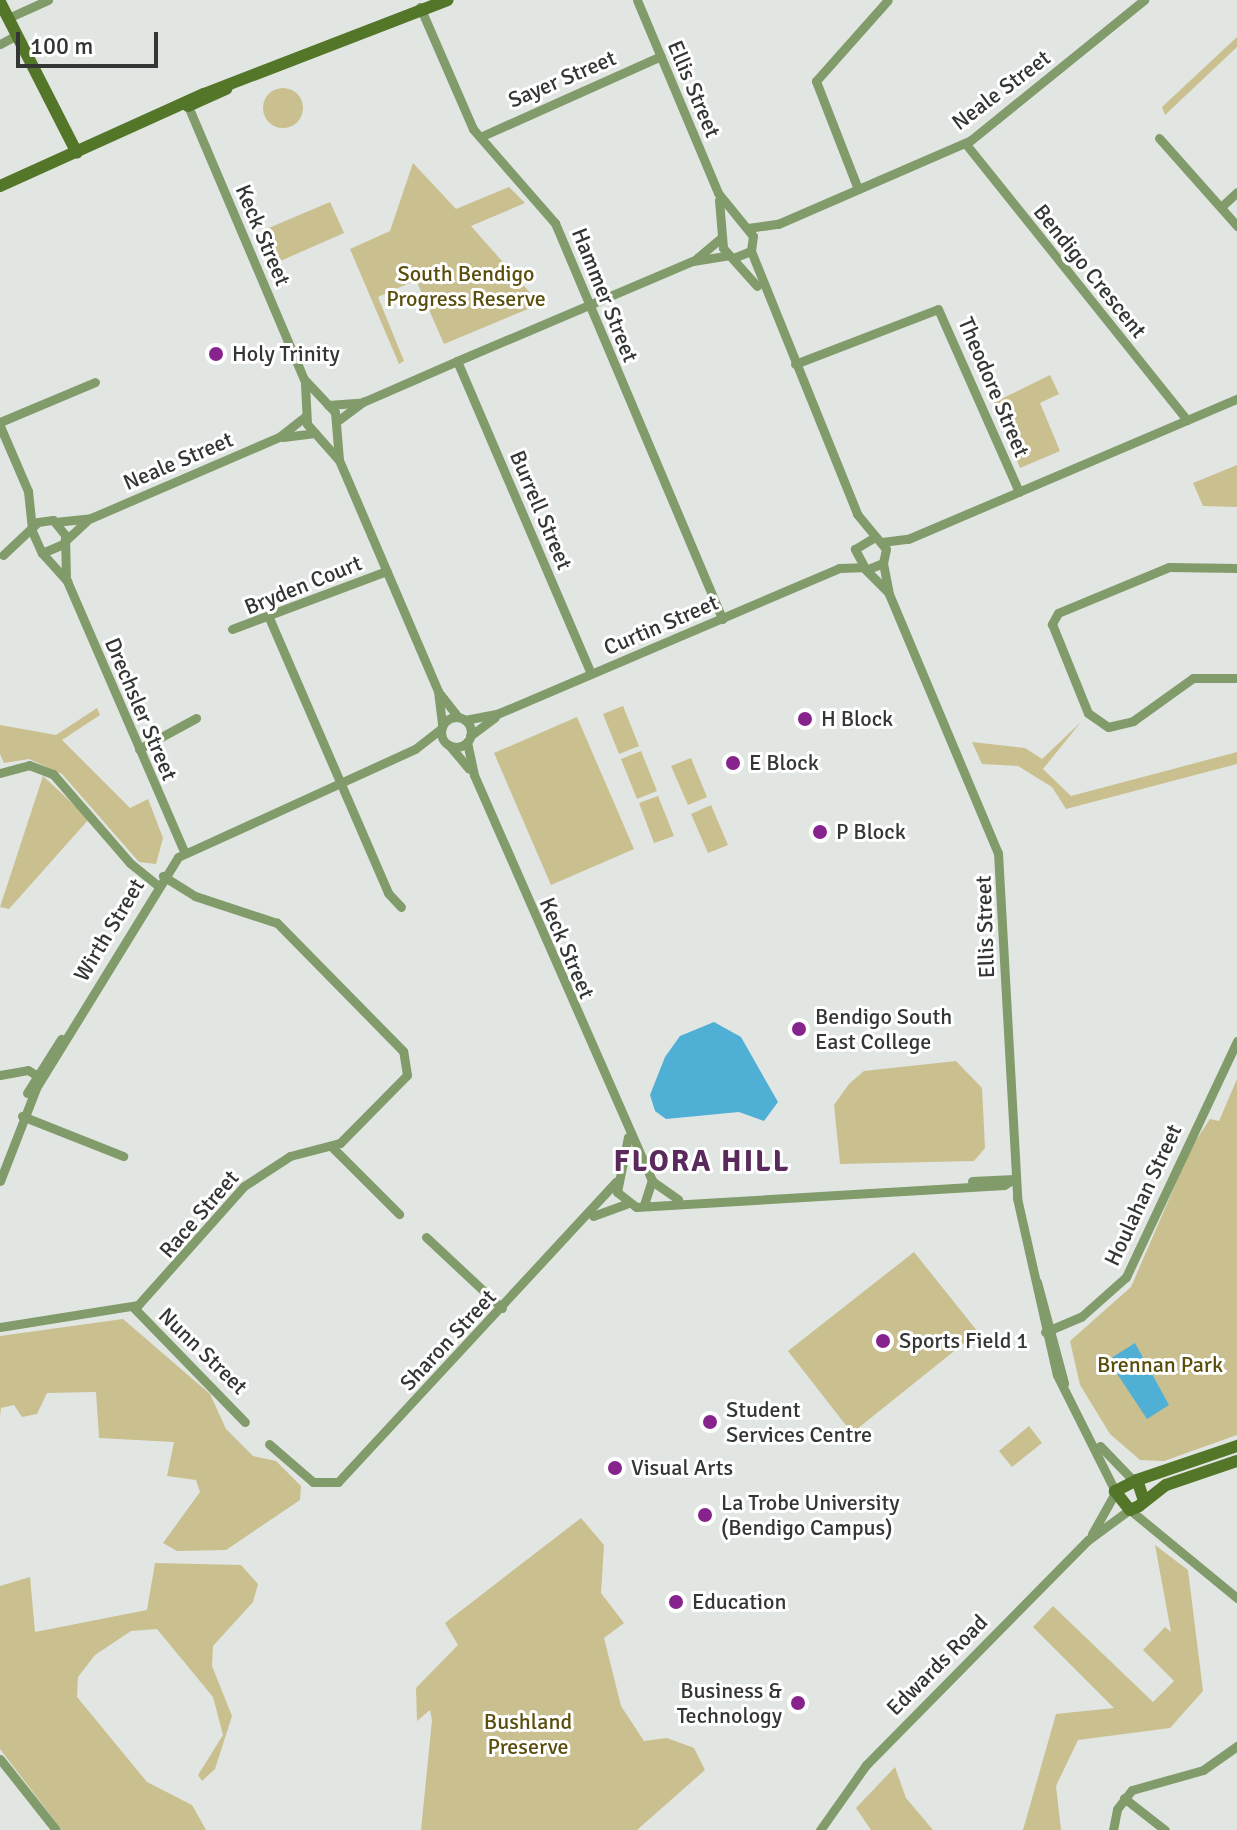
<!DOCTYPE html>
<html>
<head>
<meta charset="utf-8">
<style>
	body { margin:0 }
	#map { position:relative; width:1237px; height:1830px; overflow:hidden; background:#e1e6e3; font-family:Signika,sans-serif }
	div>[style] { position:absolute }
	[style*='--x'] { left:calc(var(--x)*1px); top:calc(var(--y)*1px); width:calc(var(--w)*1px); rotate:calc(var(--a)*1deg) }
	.green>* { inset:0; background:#cabf8e }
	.round { border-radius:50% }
	.water>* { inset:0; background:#50afd5 }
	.street>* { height:9px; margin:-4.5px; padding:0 4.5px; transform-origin:4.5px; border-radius:4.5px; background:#829b6a }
	.street>.ring { margin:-4.5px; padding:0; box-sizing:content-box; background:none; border:9px solid #829b6a; border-radius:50% }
	.secondary>* { height:12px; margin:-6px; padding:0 6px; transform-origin:6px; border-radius:6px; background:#547629 }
	.dots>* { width:22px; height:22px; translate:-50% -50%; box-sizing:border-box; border:4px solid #fff; border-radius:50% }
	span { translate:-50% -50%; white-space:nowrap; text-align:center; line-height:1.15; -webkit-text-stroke:6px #fff; paint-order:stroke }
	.street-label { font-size:22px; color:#343635 }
	.park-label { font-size:22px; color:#5a4e0d }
	.poi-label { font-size:22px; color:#343635 }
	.left { translate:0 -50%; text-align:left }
	.right { translate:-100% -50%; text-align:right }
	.district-label { font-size:30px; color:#5a2a5c; font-weight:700; letter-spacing:2px }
	.scale { position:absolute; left:16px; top:32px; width:142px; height:36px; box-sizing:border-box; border:4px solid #343635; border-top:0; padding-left:10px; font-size:24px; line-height:28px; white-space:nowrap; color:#343635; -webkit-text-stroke:6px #fff; paint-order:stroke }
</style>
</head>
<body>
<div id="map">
	<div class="green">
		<i style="clip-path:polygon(1237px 37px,1237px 47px,1165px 115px,1162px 107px)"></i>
		<i class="round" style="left:263px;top:88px;width:40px;height:40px"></i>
		<i style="clip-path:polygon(413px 163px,456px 209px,509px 187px,525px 203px,471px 226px,540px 304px,444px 344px,416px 280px,378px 297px,404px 361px,399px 364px,350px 249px,390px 231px)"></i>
		<i style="clip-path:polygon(330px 202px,344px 233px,278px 262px,264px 230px)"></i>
		<i style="clip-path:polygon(1050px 375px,1059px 394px,1040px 403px,1060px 451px,1020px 468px,993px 403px)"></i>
		<i style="clip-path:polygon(1237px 465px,1237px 507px,1203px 506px,1193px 483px)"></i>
		<i style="clip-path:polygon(623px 706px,639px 746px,619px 754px,603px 714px)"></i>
		<i style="clip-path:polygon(97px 708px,100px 715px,62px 740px,130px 808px,148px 799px,163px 838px,156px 864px,139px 862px,62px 774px,29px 759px,4px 763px,0 754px,0 725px,56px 735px)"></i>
		<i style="clip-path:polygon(577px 717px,634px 849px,551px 885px,494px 753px)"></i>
		<i style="clip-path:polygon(1081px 722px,1043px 769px,1071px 796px,1237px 752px,1237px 764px,1066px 809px,1052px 787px,1018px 766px,982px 764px,972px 742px,1025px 748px,1042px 759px)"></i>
		<i style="clip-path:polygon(641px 751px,657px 791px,637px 799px,621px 759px)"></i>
		<i style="clip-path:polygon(691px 758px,707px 797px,688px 805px,671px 766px)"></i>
		<i style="clip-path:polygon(43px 776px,89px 819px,9px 909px,0 907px)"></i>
		<i style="clip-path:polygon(658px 796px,674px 836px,654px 843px,639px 803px)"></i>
		<i style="clip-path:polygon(711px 805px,728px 845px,708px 853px,691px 814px)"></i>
		<i style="clip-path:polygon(956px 1061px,982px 1088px,985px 1148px,974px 1161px,840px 1164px,834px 1105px,849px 1084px,864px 1071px)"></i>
		<i style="clip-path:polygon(1237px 1079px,1237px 1435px,1164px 1461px,1140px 1460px,1110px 1434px,1080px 1385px,1070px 1341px,1131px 1287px,1192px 1146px,1210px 1119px,1219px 1121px)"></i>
		<i style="clip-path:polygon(914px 1252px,978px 1332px,852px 1433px,788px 1351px)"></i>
		<i style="clip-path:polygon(123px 1319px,210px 1394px,226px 1429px,253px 1456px,276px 1461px,301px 1486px,300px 1500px,226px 1550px,177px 1551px,163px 1543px,200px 1492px,196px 1480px,167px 1476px,174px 1442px,99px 1438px,96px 1392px,47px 1393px,37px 1414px,22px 1417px,14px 1405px,1px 1408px,0 1417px,0 1336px)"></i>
		<i style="clip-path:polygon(1029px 1426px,1042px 1443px,1012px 1467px,999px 1451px)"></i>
		<i style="clip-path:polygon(581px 1518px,604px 1545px,601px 1593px,624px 1623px,604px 1638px,621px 1706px,644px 1741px,667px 1738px,694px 1748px,705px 1770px,637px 1830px,421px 1830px,432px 1720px,430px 1710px,417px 1721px,416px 1688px,458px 1645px,445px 1623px)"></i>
		<i style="clip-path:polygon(1155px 1545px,1188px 1570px,1203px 1691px,1170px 1728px,1078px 1740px,1056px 1786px,1061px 1830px,1023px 1830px,1056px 1714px,1114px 1708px,1033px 1627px,1053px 1606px,1153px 1702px,1174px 1681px,1143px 1650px,1165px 1627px,1171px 1632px)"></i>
		<i style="clip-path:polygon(155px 1563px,241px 1565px,258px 1584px,253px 1602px,213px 1646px,212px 1666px,232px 1716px,215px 1769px,202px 1781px,198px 1775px,223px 1735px,213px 1697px,157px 1629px,131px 1631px,95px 1655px,78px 1677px,77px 1697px,147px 1782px,192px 1805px,206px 1830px,62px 1830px,0 1749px,0 1586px,30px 1577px,35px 1632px,147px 1610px)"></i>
		<i style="clip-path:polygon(895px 1767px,906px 1798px,933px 1830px,871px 1830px,856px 1808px)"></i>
	</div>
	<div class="water">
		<i style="clip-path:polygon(714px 1022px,741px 1037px,778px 1102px,764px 1121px,739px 1112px,666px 1119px,655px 1111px,650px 1095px,665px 1057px,680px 1036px)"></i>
		<i style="clip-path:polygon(1135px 1343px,1169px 1405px,1147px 1419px,1108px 1360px)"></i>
	</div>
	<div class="street">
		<i style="--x:637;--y:0;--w:209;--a:67.2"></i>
		<i style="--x:718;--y:193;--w:55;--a:50.9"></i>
		<i style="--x:753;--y:236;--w:15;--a:98"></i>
		<i style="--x:751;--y:251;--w:17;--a:159"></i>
		<i style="--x:420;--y:7;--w:133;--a:66.5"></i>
		<i style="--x:473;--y:129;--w:125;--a:48.9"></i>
		<i style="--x:555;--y:223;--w:430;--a:67.1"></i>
		<i style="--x:8;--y:18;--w:44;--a:-24.2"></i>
		<i style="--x:0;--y:44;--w:19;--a:-28"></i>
		<i style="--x:188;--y:106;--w:297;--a:67"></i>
		<i style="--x:304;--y:379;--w:45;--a:46.8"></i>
		<i style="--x:335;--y:412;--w:48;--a:85.2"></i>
		<i style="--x:480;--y:137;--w:198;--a:-24.1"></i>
		<i style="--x:1159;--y:138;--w:118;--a:48.4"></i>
		<i style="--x:965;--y:143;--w:355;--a:51.3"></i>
		<i style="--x:858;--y:189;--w:116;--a:-111.3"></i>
		<i style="--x:816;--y:81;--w:108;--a:-48.4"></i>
		<i style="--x:719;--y:200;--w:48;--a:85.2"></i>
		<i style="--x:723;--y:248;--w:51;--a:48.2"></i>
		<i style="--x:1221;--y:207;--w:22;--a:-43"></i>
		<i style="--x:748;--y:228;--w:30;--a:-8"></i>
		<i style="--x:778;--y:224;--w:210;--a:-23.5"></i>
		<i style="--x:971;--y:140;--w:223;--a:-39"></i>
		<i style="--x:751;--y:251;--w:284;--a:68"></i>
		<i style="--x:857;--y:514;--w:45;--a:50.4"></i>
		<i style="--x:886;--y:549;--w:14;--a:102"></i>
		<i style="--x:883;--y:563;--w:18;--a:158"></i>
		<i style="--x:866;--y:570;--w:24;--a:-118"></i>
		<i style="--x:855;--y:549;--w:21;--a:-31"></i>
		<i style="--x:696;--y:259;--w:33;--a:-40"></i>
		<i style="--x:457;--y:361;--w:340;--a:66.8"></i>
		<i style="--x:795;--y:364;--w:153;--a:-21"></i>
		<i style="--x:938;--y:309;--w:200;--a:66.1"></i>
		<i style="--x:305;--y:384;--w:40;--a:87.1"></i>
		<i style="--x:307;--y:424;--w:48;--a:48.4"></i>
		<i style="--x:339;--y:460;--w:251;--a:66.8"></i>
		<i style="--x:438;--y:691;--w:35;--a:83"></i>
		<i style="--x:328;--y:405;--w:31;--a:-4"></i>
		<i style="--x:0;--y:422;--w:103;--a:-22.8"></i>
		<i style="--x:336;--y:422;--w:34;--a:-37"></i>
		<i style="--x:363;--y:402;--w:103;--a:-23.6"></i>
		<i style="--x:457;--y:361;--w:256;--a:-23"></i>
		<i style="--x:693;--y:261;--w:36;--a:-9"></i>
		<i style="--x:0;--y:426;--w:71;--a:66.7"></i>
		<i style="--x:28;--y:491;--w:38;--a:84"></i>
		<i style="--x:283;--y:437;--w:32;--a:-7"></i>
		<i style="--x:55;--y:522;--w:36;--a:-6"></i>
		<i style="--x:91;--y:518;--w:205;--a:-23.3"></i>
		<i style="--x:279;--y:437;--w:34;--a:-38"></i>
		<i style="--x:32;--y:531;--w:24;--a:66"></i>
		<i style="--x:42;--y:553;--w:23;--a:-23"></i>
		<i style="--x:64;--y:542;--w:33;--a:-43"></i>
		<i style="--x:882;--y:542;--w:26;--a:-7"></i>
		<i style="--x:908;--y:539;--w:358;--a:-23.1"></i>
		<i style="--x:42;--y:553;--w:38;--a:48"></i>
		<i style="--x:67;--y:581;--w:294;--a:66.6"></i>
		<i style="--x:3;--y:555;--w:48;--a:-43.3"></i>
		<i style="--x:38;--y:522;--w:15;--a:-8"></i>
		<i style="--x:53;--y:520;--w:19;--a:51"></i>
		<i style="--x:65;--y:535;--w:43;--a:88.7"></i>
		<i style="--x:883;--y:563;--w:32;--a:79"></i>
		<i style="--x:889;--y:594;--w:281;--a:67.2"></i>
		<i style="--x:998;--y:853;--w:346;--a:86.8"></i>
		<i style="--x:1017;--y:1198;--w:181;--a:77.3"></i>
		<i style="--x:1057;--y:1375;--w:130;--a:63.4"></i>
		<i style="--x:1237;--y:568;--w:68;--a:-179.2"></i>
		<i style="--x:1169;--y:567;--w:120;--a:157.5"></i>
		<i style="--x:1058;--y:613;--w:13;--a:119"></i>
		<i style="--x:1052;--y:624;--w:96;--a:68"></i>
		<i style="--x:1088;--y:713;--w:24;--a:35"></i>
		<i style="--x:1108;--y:727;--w:26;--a:-13"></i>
		<i style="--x:1133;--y:721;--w:74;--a:-35.6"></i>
		<i style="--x:1193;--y:678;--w:44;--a:0"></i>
		<i style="--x:866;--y:570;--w:30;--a:45"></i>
		<i style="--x:270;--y:620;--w:297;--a:66.6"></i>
		<i style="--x:388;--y:893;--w:19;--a:47"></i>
		<i style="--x:232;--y:629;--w:165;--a:-20.6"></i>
		<i style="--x:440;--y:694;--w:29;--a:52"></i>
		<i class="ring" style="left:441px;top:717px;width:21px;height:21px"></i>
		<i style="--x:465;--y:720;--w:33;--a:-11"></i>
		<i style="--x:497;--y:714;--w:372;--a:-23.1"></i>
		<i style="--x:839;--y:568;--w:23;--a:-2"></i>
		<i style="--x:470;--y:736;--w:31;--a:-37"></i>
		<i style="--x:467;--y:742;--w:34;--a:78"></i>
		<i style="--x:474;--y:775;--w:442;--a:66.3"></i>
		<i style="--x:652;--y:1180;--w:26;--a:108"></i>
		<i style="--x:449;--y:745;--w:31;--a:50"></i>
		<i style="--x:139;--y:749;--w:65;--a:-28.5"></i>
		<i style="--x:0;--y:773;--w:30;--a:-15"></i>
		<i style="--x:29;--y:765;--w:26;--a:21"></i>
		<i style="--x:53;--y:774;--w:118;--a:49.1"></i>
		<i style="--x:130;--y:863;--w:35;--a:39"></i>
		<i style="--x:0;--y:1075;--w:28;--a:-10"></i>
		<i style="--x:28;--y:1070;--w:13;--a:32"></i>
		<i style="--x:27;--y:1093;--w:64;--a:-57.8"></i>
		<i style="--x:22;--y:1116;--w:109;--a:21.6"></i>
		<i style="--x:628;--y:1137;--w:56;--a:101.3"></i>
		<i style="--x:617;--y:1192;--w:24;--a:38"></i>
		<i style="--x:636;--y:1207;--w:369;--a:-3.4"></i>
		<i style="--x:1004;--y:1185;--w:12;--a:-31"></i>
		<i style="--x:332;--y:1147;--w:95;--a:45"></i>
		<i style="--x:0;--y:1181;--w:100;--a:-68.8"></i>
		<i style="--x:36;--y:1088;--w:271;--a:-58.4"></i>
		<i style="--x:178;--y:857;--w:260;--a:-24.5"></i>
		<i style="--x:415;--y:749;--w:33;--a:-38"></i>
		<i style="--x:652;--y:1181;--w:32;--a:35"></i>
		<i style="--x:972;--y:1181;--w:42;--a:-2.7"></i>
		<i style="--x:593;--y:1216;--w:35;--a:-20"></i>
		<i style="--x:426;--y:1237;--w:104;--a:43.1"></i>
		<i style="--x:1037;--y:1282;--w:105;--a:75"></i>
		<i style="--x:134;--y:1308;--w:159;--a:45.8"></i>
		<i style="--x:0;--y:1327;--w:140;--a:-9.1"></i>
		<i style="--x:138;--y:1305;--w:159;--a:-48.3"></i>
		<i style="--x:244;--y:1186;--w:55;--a:-33.1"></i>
		<i style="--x:290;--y:1156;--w:52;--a:-14.6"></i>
		<i style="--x:340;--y:1143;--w:95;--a:-45.4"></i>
		<i style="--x:407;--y:1075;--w:24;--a:-99"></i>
		<i style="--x:403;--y:1051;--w:180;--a:-134.5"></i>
		<i style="--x:277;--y:923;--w:86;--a:-161.8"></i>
		<i style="--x:195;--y:896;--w:38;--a:-148"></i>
		<i style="--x:1045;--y:1332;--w:39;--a:-23"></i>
		<i style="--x:1081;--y:1317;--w:60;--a:-41.6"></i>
		<i style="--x:1126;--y:1277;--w:261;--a:-64.8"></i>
		<i style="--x:269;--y:1444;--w:58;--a:40.8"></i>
		<i style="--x:313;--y:1482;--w:25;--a:0"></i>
		<i style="--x:338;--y:1482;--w:410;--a:-47.2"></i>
		<i style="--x:1100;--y:1446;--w:46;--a:45.9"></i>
		<i style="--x:1130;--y:1510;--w:139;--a:39.4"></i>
		<i style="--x:1092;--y:1534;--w:47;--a:-60.7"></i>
		<i style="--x:0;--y:1759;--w:90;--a:51.7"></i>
		<i style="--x:1124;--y:1798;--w:52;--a:38"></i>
		<i style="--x:820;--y:1830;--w:80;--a:-54.7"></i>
		<i style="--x:866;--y:1765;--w:316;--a:-45.4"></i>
		<i style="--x:1088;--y:1540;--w:51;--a:-36.2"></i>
		<i style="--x:1113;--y:1830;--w:21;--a:-79"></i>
		<i style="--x:1117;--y:1809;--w:24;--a:-52"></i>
		<i style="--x:1132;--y:1790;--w:74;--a:-15.7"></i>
		<i style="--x:1203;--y:1770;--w:42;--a:-35.2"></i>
	</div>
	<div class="secondary">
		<i style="--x:0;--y:2;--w:169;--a:63"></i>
		<i style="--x:188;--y:106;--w:42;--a:-24.1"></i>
		<i style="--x:0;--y:186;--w:224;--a:-24.3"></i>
		<i style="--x:204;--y:94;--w:261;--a:-21.1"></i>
		<i style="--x:1137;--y:1480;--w:106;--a:-18.8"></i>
		<i style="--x:1144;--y:1501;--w:22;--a:-108"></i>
		<i style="--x:1137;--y:1480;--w:25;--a:153"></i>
		<i style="--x:1115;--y:1491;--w:24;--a:52"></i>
		<i style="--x:1130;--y:1510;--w:10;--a:-24"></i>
		<i style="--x:1139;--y:1506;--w:34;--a:-38"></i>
		<i style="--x:1166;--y:1485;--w:75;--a:-18.7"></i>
	</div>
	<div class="dots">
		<i style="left:216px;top:354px;background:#87238c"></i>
		<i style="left:805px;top:719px;background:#87238c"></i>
		<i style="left:733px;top:763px;background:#87238c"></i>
		<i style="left:820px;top:832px;background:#87238c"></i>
		<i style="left:799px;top:1029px;background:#87238c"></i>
		<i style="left:883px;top:1341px;background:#87238c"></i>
		<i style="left:710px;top:1422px;background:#87238c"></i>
		<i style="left:615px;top:1468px;background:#87238c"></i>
		<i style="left:705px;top:1515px;background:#87238c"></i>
		<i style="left:676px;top:1602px;background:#87238c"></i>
		<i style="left:798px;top:1703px;background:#87238c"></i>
	</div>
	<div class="street-label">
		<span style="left:562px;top:79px;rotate:-23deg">Sayer Street</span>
		<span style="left:694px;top:89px;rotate:67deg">Ellis Street</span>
		<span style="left:1001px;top:90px;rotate:-37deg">Neale Street</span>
		<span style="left:263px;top:235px;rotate:67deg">Keck Street</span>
		<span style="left:1090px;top:271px;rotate:51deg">Bendigo Crescent</span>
		<span style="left:605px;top:295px;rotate:68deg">Hammer Street</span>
		<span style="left:994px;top:387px;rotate:67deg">Theodore Street</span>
		<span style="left:178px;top:461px;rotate:-23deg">Neale Street</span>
		<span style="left:541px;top:510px;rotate:67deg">Burrell Street</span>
		<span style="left:303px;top:585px;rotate:-22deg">Bryden Court</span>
		<span style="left:661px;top:625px;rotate:-23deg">Curtin Street</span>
		<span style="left:141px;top:709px;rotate:67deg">Drechsler Street</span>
		<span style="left:985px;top:927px;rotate:-92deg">Ellis Street</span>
		<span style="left:109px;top:930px;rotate:-59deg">Wirth Street</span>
		<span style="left:567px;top:948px;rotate:67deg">Keck Street</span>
		<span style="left:1143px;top:1195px;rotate:-65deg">Houlahan Street</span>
		<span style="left:199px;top:1214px;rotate:-49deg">Race Street</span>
		<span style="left:448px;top:1340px;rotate:-47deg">Sharon Street</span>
		<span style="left:203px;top:1351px;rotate:44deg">Nunn Street</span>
		<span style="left:937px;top:1665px;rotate:-45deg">Edwards Road</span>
	</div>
	<div class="park-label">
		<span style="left:466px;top:286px">South Bendigo<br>Progress Reserve</span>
		<span style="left:1160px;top:1365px">Brennan Park</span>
		<span style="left:528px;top:1734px">Bushland<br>Preserve</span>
	</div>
	<div class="poi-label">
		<span class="left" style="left:232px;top:354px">Holy Trinity</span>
		<span class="left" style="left:821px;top:719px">H Block</span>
		<span class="left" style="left:749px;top:763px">E Block</span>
		<span class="left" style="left:836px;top:832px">P Block</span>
		<span class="left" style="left:815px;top:1029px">Bendigo South<br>East College</span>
		<span class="left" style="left:899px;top:1341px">Sports Field 1</span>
		<span class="left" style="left:726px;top:1422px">Student<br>Services Centre</span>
		<span class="left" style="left:631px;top:1468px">Visual Arts</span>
		<span class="left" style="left:721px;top:1515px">La Trobe University<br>(Bendigo Campus)</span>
		<span class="left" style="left:692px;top:1602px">Education</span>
		<span class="right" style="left:782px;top:1703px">Business &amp;<br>Technology</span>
	</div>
	<div class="district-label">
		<span style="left:702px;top:1162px">FLORA HILL</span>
	</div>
	<div class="scale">100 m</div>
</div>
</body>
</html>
